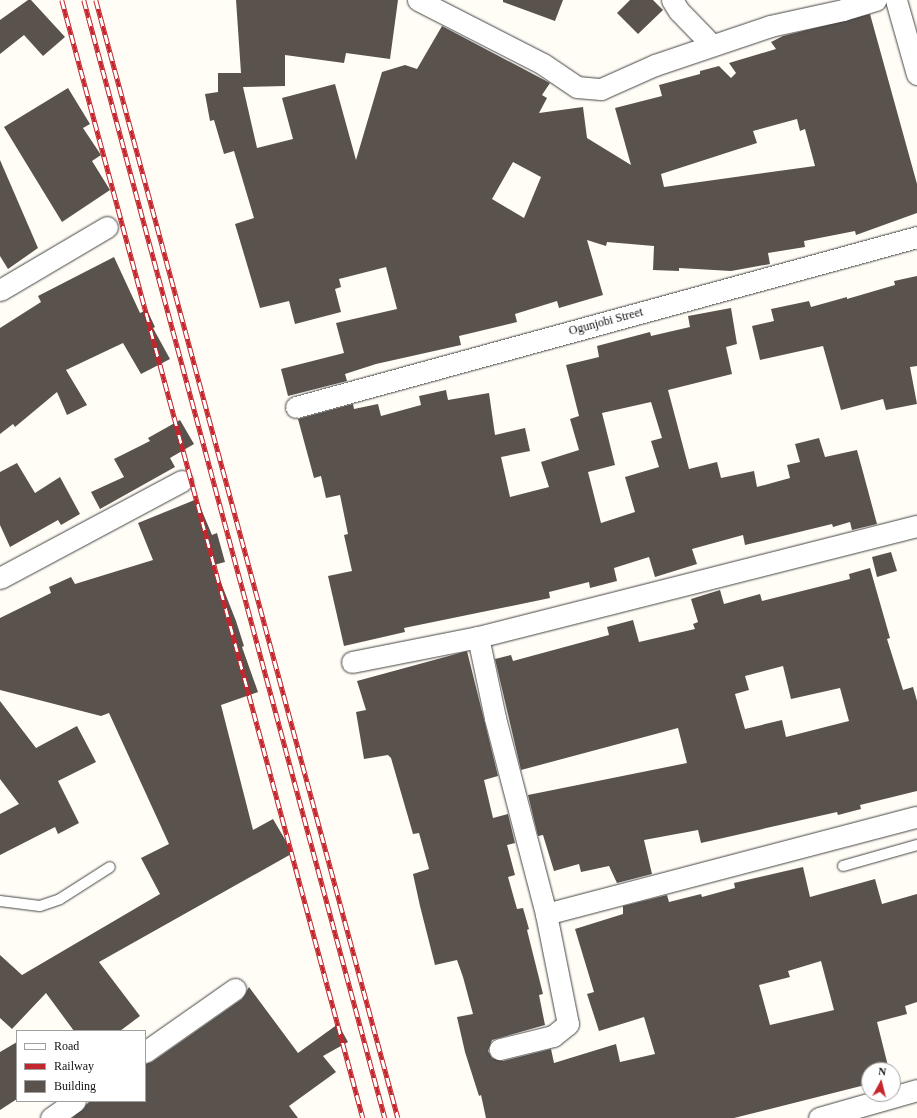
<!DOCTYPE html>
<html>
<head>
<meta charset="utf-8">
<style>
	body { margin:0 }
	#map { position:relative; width:917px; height:1118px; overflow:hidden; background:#fffdf5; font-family:"Times New Roman",serif }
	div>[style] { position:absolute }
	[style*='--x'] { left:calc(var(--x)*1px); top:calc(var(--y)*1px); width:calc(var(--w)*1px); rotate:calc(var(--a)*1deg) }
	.building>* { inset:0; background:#5a524d }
	.roads { filter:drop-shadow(0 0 1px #444) drop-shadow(0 0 1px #444) }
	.lane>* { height:10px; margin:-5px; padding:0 5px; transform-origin:5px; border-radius:5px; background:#fff }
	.street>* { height:21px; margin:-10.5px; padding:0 10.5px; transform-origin:10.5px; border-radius:10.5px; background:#fff }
	.rail>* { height:4.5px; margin-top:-2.25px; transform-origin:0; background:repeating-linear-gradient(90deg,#fff 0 9px,#c4262e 0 18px); box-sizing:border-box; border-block:1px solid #c4262e }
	span { translate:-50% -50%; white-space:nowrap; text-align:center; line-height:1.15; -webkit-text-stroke:4px #fff; paint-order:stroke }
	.street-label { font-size:12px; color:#111 }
	.legend { position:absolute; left:16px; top:1030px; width:130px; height:72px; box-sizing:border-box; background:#fff; border:1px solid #a0a0a0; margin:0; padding:5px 7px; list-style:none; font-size:12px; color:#111 }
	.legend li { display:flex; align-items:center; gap:8px; height:20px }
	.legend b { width:20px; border:1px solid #a0a0a0 }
	.north { position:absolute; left:861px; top:1062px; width:40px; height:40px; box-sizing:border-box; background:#fff; border:1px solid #a0a0a0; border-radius:50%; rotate:7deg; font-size:11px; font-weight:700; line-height:16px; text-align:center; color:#111 }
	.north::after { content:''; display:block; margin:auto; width:14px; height:18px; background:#c4262e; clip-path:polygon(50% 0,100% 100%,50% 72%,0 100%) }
</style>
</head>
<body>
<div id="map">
	<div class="building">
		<i style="clip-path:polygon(28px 0,31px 0,65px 37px,43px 56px,24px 35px,0 54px,0 20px)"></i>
		<i style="clip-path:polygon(evenodd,236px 0,398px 0,390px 59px,346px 53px,344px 63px,285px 55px,285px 86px,243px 87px,257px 148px,293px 139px,282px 98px,335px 84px,356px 160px,382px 72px,405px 65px,417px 69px,442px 26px,550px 83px,542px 95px,547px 98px,539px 113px,583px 107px,587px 138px,631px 165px,615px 108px,662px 96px,659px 85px,700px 74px,700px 71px,719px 66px,731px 78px,736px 73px,729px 63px,776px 49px,771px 42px,783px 36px,870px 14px,917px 184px,917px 213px,856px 235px,855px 231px,804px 241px,805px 247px,768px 253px,770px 264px,731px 271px,679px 268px,679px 271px,653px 270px,654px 246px,607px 242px,606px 246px,587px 240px,603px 295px,559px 308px,557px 301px,515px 314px,517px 322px,459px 336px,461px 345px,376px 364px,345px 374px,347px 381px,288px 396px,281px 369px,344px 353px,336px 323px,397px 309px,386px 267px,339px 279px,341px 287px,335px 289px,341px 312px,295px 324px,289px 301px,260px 308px,235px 224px,254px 218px,234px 151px,224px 154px,214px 120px,210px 121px,205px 94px,218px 92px,218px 73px,241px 73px,236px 0,797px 119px,800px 131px,805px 129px,815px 166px,664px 187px,661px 174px,757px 143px,753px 131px,797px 119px,236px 0,513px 162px,541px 177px,524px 218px,492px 199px,513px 162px)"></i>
		<i style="clip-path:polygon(503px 0,563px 0,555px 21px,503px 2px)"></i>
		<i style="clip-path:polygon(630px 0,653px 0,663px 10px,638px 34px,617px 13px)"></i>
		<i style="clip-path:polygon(68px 88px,90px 124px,83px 128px,101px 155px,92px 161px,110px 190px,62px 222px,4px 127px)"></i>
		<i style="clip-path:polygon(0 160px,38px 248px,8px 269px,0 256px)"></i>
		<i style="clip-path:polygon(114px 257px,140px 313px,147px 310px,155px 327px,153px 328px,170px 359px,141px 374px,123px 343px,66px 370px,87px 405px,67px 415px,57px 392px,15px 427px,13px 424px,0 434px,0 328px,41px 302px,38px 296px)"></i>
		<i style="clip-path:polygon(917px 276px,917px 366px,910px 367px,917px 404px,886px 410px,883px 399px,841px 410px,823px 346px,760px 360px,752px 326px,774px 321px,771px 309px,809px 301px,811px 307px,847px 297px,847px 299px,895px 285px,894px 281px)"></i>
		<i style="clip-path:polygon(evenodd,731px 308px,737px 344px,726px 347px,732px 374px,668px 390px,689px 469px,717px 462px,721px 478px,754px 471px,757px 487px,790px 478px,787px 465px,800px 462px,795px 444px,819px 438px,825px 457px,857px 450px,877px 524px,852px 530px,850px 522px,833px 527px,832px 524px,745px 545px,743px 535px,692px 549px,697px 564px,655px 577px,649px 557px,614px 568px,617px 581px,590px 588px,589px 582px,549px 592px,550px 598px,404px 628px,405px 632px,344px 646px,328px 576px,352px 571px,344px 535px,348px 534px,340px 495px,326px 498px,321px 476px,314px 478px,298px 419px,353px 404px,354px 409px,378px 404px,381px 416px,421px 405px,419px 396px,446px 390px,448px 400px,489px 393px,495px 435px,525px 428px,530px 451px,501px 457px,510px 497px,549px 487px,541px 462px,579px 450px,570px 419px,579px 416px,566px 365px,599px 357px,597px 346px,650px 332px,651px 336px,690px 327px,688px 316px,731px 308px,651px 402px,662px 438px,651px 441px,659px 467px,625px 477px,635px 512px,601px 523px,588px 472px,615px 465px,602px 413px,651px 402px)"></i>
		<i style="clip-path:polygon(180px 420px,194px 444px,170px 458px,175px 467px,100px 509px,91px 492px,124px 477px,114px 459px,150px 441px,148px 438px)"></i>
		<i style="clip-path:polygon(17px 463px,35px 493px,60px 477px,80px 514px,61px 525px,58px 520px,10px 547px,0 525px,0 472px)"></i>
		<i style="clip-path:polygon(197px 499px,212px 535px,217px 533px,225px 562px,214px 565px,236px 621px,244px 646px,242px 647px,258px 692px,221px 705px,253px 830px,273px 819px,293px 853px,99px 962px,140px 1016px,120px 1031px,74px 1031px,46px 993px,12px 1029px,0 1018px,0 955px,22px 975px,160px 894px,141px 858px,169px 844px,109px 713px,101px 716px,0 690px,0 618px,51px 593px,49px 587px,71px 577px,75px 584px,153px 560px,138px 523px)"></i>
		<i style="clip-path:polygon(891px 552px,897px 571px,877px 577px,872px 557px)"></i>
		<i style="clip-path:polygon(evenodd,870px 568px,890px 638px,887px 639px,903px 690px,913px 687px,917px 701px,917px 791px,860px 805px,861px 809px,838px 815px,837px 812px,701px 843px,698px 830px,644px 840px,652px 874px,617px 883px,609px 866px,581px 872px,579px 864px,554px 871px,543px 835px,538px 836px,528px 795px,687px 763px,678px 728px,521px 770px,495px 659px,511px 655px,513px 661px,609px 635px,607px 627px,633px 620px,639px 642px,695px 629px,693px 624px,698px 622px,691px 599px,720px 590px,724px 604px,760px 594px,762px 601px,850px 579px,849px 574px,870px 568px,783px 666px,791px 699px,840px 688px,849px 721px,786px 737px,782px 720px,745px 729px,735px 694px,749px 690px,745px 676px,783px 666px)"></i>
		<i style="clip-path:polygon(evenodd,467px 651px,498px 776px,484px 780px,493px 818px,508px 814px,515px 843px,507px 845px,515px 875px,508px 877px,517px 909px,523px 908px,529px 929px,527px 930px,543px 994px,539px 995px,545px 1025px,492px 1040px,488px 1051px,492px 1058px,503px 1061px,551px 1049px,554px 1063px,616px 1044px,620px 1062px,655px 1054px,644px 1017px,599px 1031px,587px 994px,594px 992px,575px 929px,623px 914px,623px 906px,667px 895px,669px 902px,701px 894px,702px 897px,735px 888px,734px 883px,803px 867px,810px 897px,875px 879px,882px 904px,917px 894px,917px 1002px,905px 1006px,907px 1014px,877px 1022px,889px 1070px,869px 1070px,869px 1084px,734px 1118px,486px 1118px,481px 1095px,479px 1096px,465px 1052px,457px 1017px,473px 1014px,463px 977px,457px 960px,435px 965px,420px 906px,413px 874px,429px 869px,419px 833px,413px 834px,391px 758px,388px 755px,364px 759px,356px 712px,366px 710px,357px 681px,467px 651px,821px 961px,834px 1010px,770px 1025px,759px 985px,790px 977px,788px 971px,821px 961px)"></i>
		<i style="clip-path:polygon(0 701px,36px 748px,77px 726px,96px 762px,58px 781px,79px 823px,58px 834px,55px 827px,0 855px,0 814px,19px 804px,0 779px)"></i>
		<i style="clip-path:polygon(249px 987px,298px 1053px,338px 1024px,348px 1042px,323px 1056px,336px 1072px,289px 1106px,298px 1118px,72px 1118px,90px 1101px,145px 1101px,145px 1064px,152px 1062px,242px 999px)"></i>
		<i style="clip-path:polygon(17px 1042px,17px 1099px,0 1110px,0 1052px)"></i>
	</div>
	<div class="roads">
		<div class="lane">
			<i style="--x:843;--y:866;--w:77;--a:-15.8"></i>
			<i style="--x:0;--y:901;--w:40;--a:7.1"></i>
			<i style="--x:40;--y:906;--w:21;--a:-19"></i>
			<i style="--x:60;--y:899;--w:59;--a:-32.6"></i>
		</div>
		<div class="street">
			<i style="--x:418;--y:0;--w:140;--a:27.1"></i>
			<i style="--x:543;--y:64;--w:41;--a:34.1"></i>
			<i style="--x:577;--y:87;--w:24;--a:5"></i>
			<i style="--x:601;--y:89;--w:59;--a:-24"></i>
			<i style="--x:655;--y:65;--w:121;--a:-18.7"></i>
			<i style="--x:770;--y:26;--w:75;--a:-12.4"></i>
			<i style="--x:843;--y:10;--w:34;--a:-17"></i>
			<i style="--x:672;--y:0;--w:13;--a:58"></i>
			<i style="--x:679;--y:11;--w:47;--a:45.9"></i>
			<i style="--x:896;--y:0;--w:77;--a:74.2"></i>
			<i style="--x:0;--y:290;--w:124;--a:-30.5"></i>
			<i style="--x:296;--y:407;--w:644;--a:-15.31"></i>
			<i style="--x:0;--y:578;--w:206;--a:-28.1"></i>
			<i style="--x:478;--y:637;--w:83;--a:78.1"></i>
			<i style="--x:495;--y:718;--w:203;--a:75.4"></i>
			<i style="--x:546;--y:914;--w:112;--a:78.7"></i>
			<i style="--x:568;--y:1024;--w:19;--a:141"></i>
			<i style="--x:553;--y:1036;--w:55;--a:166.2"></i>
			<i style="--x:352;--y:662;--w:128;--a:-11.2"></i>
			<i style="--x:478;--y:637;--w:453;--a:-14.2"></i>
			<i style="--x:546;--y:914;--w:383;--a:-14.7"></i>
			<i style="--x:145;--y:1052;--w:110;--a:-35"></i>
			<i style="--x:51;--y:1118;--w:29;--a:-35"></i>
			<i style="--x:819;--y:1118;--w:102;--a:-15.9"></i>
		</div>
	</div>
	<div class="rail">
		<i style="--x:62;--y:0;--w:1158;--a:74.93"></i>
		<i style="--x:84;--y:0;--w:1158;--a:74.93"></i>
		<i style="--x:96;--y:0;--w:1158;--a:74.88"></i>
	</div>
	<div class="street-label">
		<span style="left:606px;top:322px;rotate:-15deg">Ogunjobi Street</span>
	</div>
	<ul class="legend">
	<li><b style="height:5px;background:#fff"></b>Road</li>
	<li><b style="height:5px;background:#c4262e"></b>Railway</li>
	<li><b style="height:11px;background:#5a524d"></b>Building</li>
	</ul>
	<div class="north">N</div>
</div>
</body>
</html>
